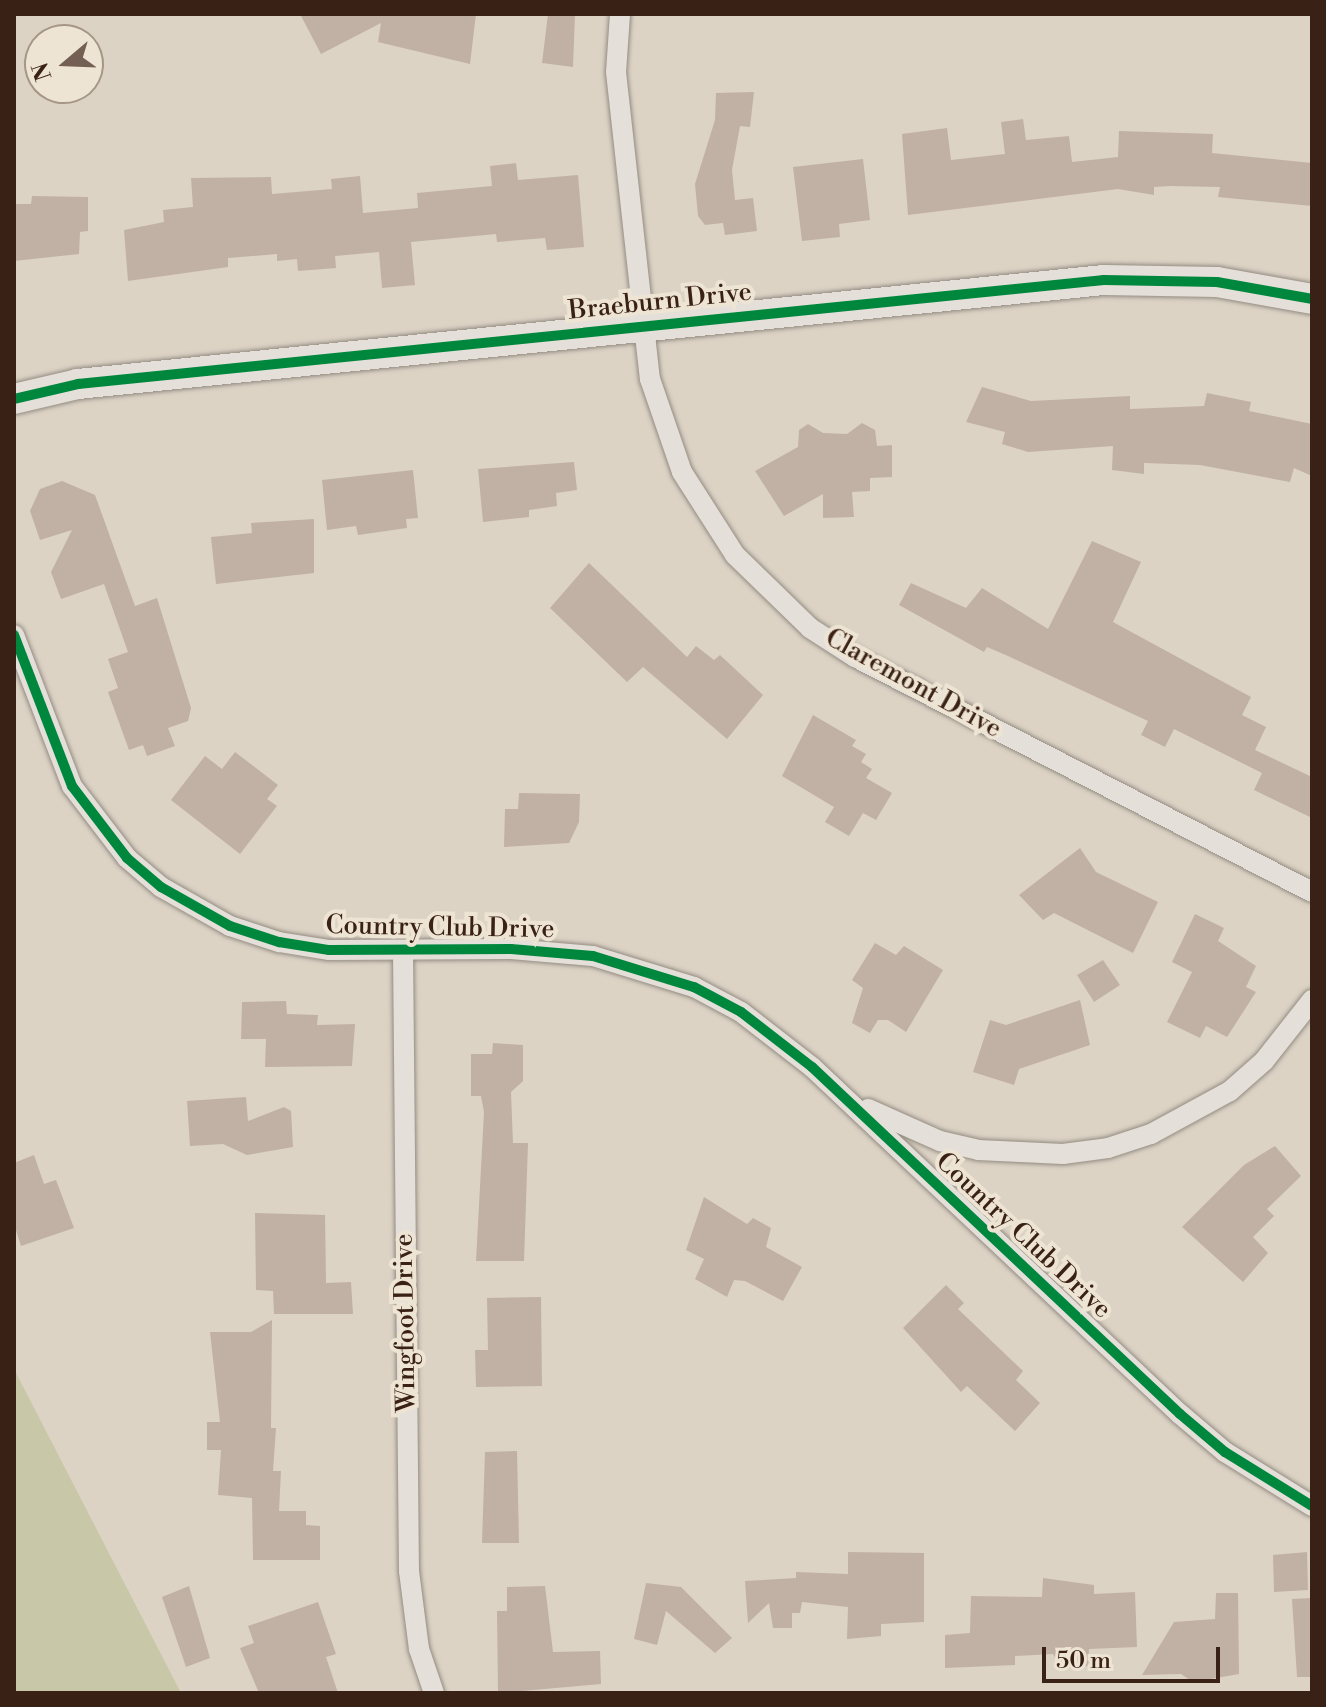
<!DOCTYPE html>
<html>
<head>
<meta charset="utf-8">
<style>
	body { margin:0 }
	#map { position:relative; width:1326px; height:1707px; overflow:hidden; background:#dcd3c5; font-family:"Libre Bodoni",serif }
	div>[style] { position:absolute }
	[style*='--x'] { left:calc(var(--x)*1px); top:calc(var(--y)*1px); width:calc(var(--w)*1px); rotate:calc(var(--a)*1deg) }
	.green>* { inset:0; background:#c8c7a7 }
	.building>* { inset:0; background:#c1b1a5 }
	.roads { filter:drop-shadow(0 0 2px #948c82) drop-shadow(0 0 2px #948c82) }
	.street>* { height:20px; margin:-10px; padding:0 10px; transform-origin:10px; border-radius:10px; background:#e4e0d9 }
	.secondary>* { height:30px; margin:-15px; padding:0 15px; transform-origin:15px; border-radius:15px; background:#e4e0d9 }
	.cycleway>* { height:10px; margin:-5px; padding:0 5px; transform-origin:5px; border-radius:5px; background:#00873e }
	span { translate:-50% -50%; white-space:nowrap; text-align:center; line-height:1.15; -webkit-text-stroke:8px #eee4d3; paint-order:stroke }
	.street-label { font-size:26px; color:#3a2116 }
	.frame { position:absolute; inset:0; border:16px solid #3a2116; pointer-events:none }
	.north { position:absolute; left:24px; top:24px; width:80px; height:80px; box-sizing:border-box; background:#eee4d3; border:2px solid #a69687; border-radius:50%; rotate:251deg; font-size:22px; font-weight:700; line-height:32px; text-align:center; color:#3a2116 }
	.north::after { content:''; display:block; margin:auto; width:28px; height:36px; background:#735f53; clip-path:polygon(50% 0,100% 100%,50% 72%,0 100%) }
	.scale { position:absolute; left:1042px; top:1647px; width:178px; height:36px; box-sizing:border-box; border:4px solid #3a2116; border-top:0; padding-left:10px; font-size:24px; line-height:28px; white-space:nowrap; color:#3a2116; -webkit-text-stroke:6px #eee4d3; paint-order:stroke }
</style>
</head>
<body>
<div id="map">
	<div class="green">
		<i style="clip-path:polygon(14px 1369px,181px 1693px,14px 1693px)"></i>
	</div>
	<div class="building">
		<i style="clip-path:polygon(300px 14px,476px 14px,470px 64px,378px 42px,381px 23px,321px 54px)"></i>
		<i style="clip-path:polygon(548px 14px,575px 14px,573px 67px,542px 63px)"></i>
		<i style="clip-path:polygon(754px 92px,750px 127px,740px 126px,732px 170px,735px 200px,753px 198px,757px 231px,725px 235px,723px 223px,705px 225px,698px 216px,695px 184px,715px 120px,716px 93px)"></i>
		<i style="clip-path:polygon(1023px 119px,1026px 140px,1069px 136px,1072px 162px,1118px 157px,1119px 131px,1213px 134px,1212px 153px,1312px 163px,1312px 206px,1218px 197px,1220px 187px,1171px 186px,1154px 187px,1154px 195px,1118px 189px,908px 215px,902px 134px,947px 128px,951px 160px,1005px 154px,1001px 122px)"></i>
		<i style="clip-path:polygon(863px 159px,870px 220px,839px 224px,840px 237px,802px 241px,793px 167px)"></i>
		<i style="clip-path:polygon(516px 163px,518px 180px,578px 175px,584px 247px,547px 250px,545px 238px,497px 242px,496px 234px,411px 242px,415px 285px,382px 288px,379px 252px,335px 256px,336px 268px,298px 271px,297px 259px,277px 261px,277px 254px,228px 258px,228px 267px,128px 281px,124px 230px,164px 222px,163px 210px,193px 207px,191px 178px,271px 177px,272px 194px,332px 189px,331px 179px,360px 176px,363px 213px,418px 208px,417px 193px,492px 186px,490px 166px)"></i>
		<i style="clip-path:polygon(32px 196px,88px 197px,88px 231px,80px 232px,79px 254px,14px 261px,14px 204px,31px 204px)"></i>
		<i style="clip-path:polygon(982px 387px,1031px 401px,1130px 396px,1130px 409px,1204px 406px,1207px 393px,1251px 402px,1249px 411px,1312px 424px,1312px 476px,1294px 468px,1290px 482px,1200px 465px,1144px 463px,1144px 474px,1112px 470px,1113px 446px,1028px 452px,1002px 444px,1005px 432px,966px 422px)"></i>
		<i style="clip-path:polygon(862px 423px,875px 430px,877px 446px,892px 445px,892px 477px,870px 478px,870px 491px,852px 492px,854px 517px,823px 518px,823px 494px,784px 516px,755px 471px,798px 447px,799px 430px,808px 424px,823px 433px,847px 434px)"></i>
		<i style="clip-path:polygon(574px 462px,577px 490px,556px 493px,557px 506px,529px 510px,529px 517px,483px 522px,478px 469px)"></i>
		<i style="clip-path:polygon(413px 470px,418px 518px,406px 519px,407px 528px,358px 535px,356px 526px,327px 530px,322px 480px)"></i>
		<i style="clip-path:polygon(62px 481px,95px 495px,135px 606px,157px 598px,191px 708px,188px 721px,168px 728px,175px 746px,147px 756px,143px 745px,129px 750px,108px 692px,118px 688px,108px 659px,128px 652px,104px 584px,61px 599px,51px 572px,72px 530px,40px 540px,30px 511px,40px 489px)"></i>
		<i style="clip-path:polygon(314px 519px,314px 573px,216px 584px,211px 537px,252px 533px,251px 523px)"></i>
		<i style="clip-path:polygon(1092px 541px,1141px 562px,1113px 622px,1251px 697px,1242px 715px,1266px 727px,1255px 750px,1312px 777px,1312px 818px,1254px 790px,1262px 773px,1174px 729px,1165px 747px,1141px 735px,1148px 721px,1008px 656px,987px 647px,984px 652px,899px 605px,911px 583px,966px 608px,982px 588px,1048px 629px)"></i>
		<i style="clip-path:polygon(589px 563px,687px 657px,696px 646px,714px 660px,720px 655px,763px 695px,727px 739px,643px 667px,627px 682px,550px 608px)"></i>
		<i style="clip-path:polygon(813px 715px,856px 740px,852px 746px,866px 754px,861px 762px,872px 769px,866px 778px,892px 793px,876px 820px,863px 813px,849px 836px,825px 822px,834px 807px,782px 776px)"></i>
		<i style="clip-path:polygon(235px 752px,278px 785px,267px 799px,277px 806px,240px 854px,171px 800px,205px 756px,222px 769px)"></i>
		<i style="clip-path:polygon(519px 793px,580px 794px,579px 822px,569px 843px,504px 847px,505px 809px,518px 809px)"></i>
		<i style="clip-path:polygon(1080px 848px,1096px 872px,1158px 902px,1133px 953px,1054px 913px,1043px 920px,1019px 895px)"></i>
		<i style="clip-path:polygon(1195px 914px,1224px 928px,1218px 941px,1256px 966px,1246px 987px,1256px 992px,1227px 1037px,1206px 1026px,1200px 1038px,1167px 1022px,1192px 972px,1172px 962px)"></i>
		<i style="clip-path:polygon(875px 943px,896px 955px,904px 946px,943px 970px,906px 1032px,888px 1020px,878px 1020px,870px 1033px,852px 1023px,863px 988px,852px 980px)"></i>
		<i style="clip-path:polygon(1103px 960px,1120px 985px,1094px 1002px,1077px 975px)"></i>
		<i style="clip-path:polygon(1080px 1000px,1090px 1045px,1019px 1069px,1014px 1085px,973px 1072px,990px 1020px,1006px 1025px)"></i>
		<i style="clip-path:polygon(286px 1001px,287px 1014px,318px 1015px,317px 1025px,355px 1024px,352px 1066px,265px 1067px,266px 1039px,241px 1039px,242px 1002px)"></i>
		<i style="clip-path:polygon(493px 1043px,523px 1045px,523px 1081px,511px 1092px,513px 1143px,528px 1143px,524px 1261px,476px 1261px,484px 1112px,481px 1096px,471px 1096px,471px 1054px,492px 1054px)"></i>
		<i style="clip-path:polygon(246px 1097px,248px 1121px,284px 1107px,291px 1111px,293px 1147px,247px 1155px,223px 1144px,190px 1146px,187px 1101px)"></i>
		<i style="clip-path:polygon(1275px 1146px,1301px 1176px,1267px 1209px,1274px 1216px,1253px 1237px,1268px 1253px,1243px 1282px,1182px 1227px,1244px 1165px)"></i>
		<i style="clip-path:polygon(34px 1155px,44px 1184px,56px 1180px,74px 1228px,21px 1246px,14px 1224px,14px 1163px)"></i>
		<i style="clip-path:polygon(704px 1197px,747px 1224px,753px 1218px,771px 1228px,766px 1247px,802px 1267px,783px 1301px,745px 1281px,734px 1280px,727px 1297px,695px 1279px,704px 1259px,686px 1250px)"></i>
		<i style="clip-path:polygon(255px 1213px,325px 1215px,326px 1283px,351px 1282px,353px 1314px,274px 1314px,273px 1291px,256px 1290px)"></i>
		<i style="clip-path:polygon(946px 1285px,964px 1303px,958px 1309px,1023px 1371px,1016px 1380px,1040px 1403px,1015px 1431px,967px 1386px,961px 1392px,903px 1328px)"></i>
		<i style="clip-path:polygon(541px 1297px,542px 1386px,476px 1387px,475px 1350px,488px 1350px,487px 1298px)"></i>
		<i style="clip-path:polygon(272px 1320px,271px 1428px,276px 1428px,273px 1471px,281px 1471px,279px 1511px,306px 1511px,306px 1525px,320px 1526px,320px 1560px,253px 1560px,252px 1498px,218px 1495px,221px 1450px,207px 1450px,207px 1422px,220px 1422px,210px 1332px,251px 1332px)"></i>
		<i style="clip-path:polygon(517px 1451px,519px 1543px,482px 1543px,485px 1452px)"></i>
		<i style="clip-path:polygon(848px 1552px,924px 1553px,924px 1622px,881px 1624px,881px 1636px,847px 1639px,848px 1607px,802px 1602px,800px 1613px,792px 1613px,792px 1628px,773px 1628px,769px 1603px,748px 1623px,745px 1581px,796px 1578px,796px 1572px,848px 1574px)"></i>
		<i style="clip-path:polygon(1307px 1552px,1308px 1590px,1274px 1592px,1273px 1555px)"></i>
		<i style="clip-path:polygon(1043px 1578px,1094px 1585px,1094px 1594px,1135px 1592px,1137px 1647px,1089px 1649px,1088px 1666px,1062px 1669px,1053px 1654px,1015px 1656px,1015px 1665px,945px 1668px,945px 1635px,970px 1633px,971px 1596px,1042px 1597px)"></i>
		<i style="clip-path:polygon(646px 1583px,681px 1587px,732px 1638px,715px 1653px,666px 1611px,657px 1645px,634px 1639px)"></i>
		<i style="clip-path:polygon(189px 1586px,210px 1658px,186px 1667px,162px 1597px)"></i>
		<i style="clip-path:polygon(545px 1586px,553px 1652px,600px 1651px,601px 1684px,498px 1693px,497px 1611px,507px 1611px,507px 1587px)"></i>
		<i style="clip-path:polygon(1216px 1593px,1238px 1593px,1239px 1674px,1193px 1682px,1181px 1674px,1142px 1675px,1174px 1622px,1215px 1619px)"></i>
		<i style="clip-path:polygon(1312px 1598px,1312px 1677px,1297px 1677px,1292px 1599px)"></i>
		<i style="clip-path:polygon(318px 1602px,336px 1654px,326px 1657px,338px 1693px,259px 1693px,240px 1648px,254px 1643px,248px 1626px)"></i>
	</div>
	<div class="roads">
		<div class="street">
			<i style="--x:620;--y:14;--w:58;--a:93.9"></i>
			<i style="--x:616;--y:72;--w:309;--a:83.7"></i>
			<i style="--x:650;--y:379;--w:98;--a:71"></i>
			<i style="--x:682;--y:472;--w:98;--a:57.4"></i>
			<i style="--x:735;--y:555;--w:105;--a:44.2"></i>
			<i style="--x:810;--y:628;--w:54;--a:32.8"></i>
			<i style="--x:855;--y:657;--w:514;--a:27.21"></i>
			<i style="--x:14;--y:635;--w:162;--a:69"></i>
			<i style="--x:72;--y:786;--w:91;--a:52.6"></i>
			<i style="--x:127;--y:858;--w:45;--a:40.5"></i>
			<i style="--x:161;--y:887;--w:79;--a:29.5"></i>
			<i style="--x:230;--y:926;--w:52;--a:18.1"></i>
			<i style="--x:279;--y:942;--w:51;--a:9.1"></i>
			<i style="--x:329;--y:950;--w:182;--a:-0.3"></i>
			<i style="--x:511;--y:949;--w:82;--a:4.9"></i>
			<i style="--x:593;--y:956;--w:106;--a:17.1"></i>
			<i style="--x:694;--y:987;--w:53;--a:28"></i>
			<i style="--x:741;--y:1012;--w:90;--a:37.8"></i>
			<i style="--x:812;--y:1067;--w:506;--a:43.32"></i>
			<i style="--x:1180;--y:1414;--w:59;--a:40.2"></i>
			<i style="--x:1225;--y:1452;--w:102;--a:31.8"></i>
			<i style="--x:403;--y:950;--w:621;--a:89.45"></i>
			<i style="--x:409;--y:1571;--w:79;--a:82.7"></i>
			<i style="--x:419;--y:1649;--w:46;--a:71.2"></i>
			<i style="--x:868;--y:1109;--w:79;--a:24"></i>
			<i style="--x:940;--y:1141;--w:39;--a:13"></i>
			<i style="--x:978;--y:1150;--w:85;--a:2.7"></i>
			<i style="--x:1063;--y:1154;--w:45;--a:-7.6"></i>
			<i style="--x:1108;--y:1148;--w:45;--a:-18"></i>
			<i style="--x:1151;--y:1134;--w:90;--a:-28.6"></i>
			<i style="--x:1230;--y:1091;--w:45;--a:-41.4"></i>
			<i style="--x:1264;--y:1061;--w:78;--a:-51.8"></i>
		</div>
		<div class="secondary">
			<i style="--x:14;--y:399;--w:66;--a:-13.2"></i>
			<i style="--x:78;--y:384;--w:1031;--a:-5.79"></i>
			<i style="--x:1104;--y:280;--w:113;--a:1"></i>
			<i style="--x:1217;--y:282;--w:97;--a:10.1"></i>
		</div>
	</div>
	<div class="cycleway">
		<i style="--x:14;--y:399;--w:66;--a:-13.2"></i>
		<i style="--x:78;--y:384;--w:1031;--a:-5.79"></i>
		<i style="--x:1104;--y:280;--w:113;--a:1"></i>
		<i style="--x:1217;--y:282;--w:97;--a:10.1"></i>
		<i style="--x:14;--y:635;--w:162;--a:69"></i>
		<i style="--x:72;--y:786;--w:91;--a:52.6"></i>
		<i style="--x:127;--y:858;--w:45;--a:40.5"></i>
		<i style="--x:161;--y:887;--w:79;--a:29.5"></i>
		<i style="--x:230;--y:926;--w:52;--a:18.1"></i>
		<i style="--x:279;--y:942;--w:51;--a:9.1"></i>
		<i style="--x:329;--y:950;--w:182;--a:-0.3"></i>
		<i style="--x:511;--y:949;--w:82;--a:4.9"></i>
		<i style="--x:593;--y:956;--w:106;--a:17.1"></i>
		<i style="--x:694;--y:987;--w:53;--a:28"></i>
		<i style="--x:741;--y:1012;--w:90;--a:37.8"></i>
		<i style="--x:812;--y:1067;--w:506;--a:43.32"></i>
		<i style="--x:1180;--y:1414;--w:59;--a:40.2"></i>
		<i style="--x:1225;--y:1452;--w:102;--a:31.8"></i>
	</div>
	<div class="street-label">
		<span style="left:660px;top:302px;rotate:-6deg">Braeburn Drive</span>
		<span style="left:913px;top:684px;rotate:29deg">Claremont Drive</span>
		<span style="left:440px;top:928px;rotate:1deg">Country Club Drive</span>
		<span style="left:1023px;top:1236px;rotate:43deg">Country Club Drive</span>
		<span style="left:406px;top:1323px;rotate:-91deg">Wingfoot Drive</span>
	</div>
	<div class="frame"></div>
	<div class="north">N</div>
	<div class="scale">50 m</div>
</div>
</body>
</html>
